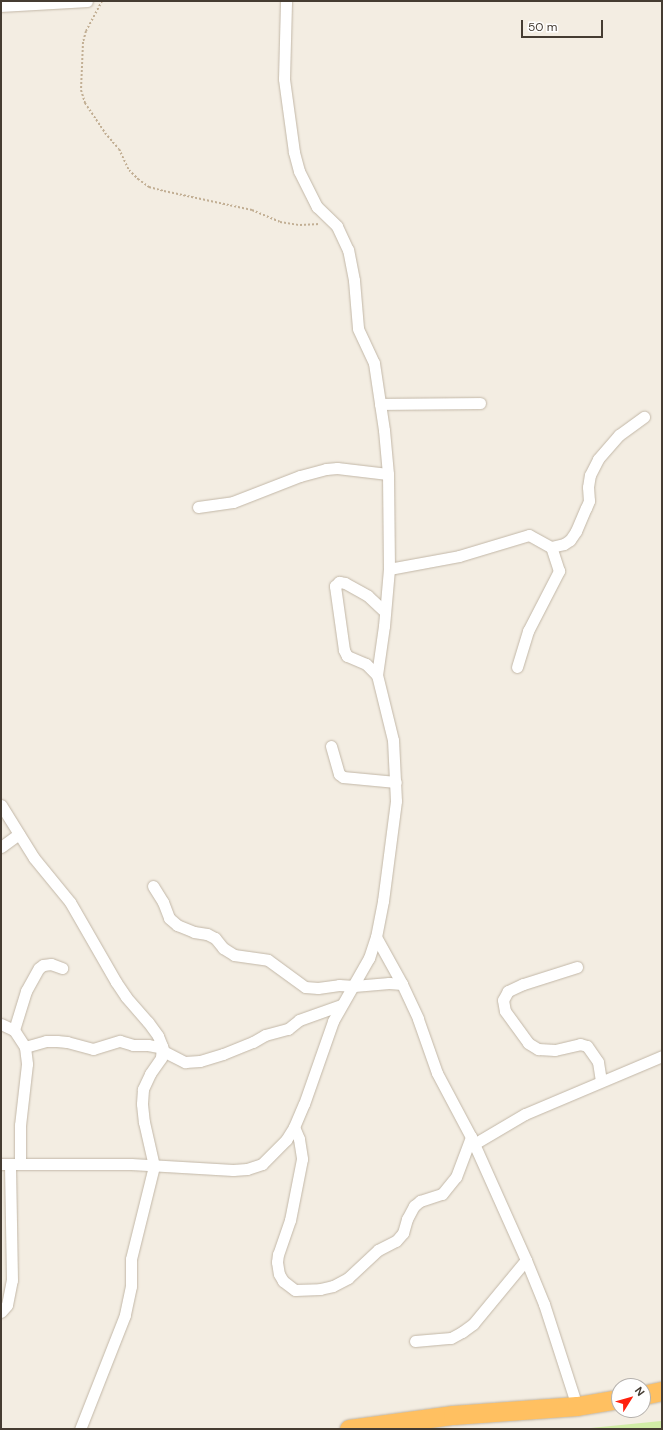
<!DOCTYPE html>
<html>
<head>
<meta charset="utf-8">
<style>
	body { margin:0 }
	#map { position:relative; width:663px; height:1430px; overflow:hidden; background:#f3ede2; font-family:"DM Sans",sans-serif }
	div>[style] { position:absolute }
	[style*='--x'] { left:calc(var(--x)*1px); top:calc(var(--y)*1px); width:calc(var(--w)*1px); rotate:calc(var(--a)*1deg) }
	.green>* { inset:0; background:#d1eca6 }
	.path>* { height:2px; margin-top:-1px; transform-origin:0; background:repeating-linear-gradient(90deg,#c2af94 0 2px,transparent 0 4px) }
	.roads { filter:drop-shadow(0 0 1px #c2b7a7) drop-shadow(0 0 1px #c2b7a7) }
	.street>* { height:11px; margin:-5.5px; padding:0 5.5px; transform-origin:5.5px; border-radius:5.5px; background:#fff }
	.highway>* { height:19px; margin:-9.5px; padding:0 9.5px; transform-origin:9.5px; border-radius:9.5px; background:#ffc061 }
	span { translate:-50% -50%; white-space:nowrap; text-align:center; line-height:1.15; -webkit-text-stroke:4px #fff; paint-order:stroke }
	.frame { position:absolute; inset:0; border:2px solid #453c32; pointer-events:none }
	.north { position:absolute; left:611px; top:1378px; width:40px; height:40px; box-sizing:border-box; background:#fff; border:1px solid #b5b1ad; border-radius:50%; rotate:53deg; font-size:11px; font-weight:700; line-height:16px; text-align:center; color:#453c32 }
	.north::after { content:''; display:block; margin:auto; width:14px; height:18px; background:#ff210d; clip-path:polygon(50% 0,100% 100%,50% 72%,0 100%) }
	.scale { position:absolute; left:521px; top:20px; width:82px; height:18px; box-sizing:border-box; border:2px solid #453c32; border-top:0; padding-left:5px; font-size:12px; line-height:14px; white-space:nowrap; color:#453c32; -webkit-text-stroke:3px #fff; paint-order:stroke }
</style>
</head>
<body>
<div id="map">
	<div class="green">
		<i style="clip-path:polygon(661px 1421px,662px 1429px,581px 1429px)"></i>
	</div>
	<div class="path">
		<i style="--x:102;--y:1;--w:34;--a:118"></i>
		<i style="--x:86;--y:31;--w:11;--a:105"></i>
		<i style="--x:83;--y:42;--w:48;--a:92.4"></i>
		<i style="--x:81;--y:90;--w:14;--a:73"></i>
		<i style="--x:85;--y:103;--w:36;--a:56"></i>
		<i style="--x:105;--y:133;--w:21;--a:49"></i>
		<i style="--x:119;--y:149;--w:23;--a:65"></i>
		<i style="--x:129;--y:170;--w:13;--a:45"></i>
		<i style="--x:138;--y:179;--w:14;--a:36"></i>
		<i style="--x:149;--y:187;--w:16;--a:15"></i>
		<i style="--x:164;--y:191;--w:90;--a:12.2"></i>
		<i style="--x:252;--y:210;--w:30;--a:23"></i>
		<i style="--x:280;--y:222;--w:20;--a:9"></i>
		<i style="--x:300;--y:225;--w:20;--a:-3"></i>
	</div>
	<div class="roads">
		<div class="street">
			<i style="--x:1;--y:6;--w:86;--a:-3.3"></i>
			<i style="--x:380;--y:404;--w:100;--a:-0.6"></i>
			<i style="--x:198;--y:507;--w:35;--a:-8"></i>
			<i style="--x:233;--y:502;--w:72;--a:-21.2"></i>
			<i style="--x:300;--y:476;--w:27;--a:-15"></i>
			<i style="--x:326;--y:469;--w:11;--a:-5"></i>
			<i style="--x:337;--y:468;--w:51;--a:6.7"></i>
			<i style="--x:389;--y:569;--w:71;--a:-10.5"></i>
			<i style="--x:459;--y:556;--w:73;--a:-16.7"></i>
			<i style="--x:529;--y:535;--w:25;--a:29"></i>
			<i style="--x:551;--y:547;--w:13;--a:-13"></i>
			<i style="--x:564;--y:544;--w:7;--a:-34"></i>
			<i style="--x:570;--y:540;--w:11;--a:-56"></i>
			<i style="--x:576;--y:531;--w:25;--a:-67"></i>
			<i style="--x:586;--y:508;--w:8;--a:-67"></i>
			<i style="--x:589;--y:501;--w:14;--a:-94"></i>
			<i style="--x:588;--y:487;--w:12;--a:-81"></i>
			<i style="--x:590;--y:475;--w:18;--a:-63"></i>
			<i style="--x:598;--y:459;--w:32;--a:-49"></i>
			<i style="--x:619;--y:435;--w:31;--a:-36"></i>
			<i style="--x:517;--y:667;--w:38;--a:-73"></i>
			<i style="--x:528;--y:631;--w:68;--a:-62.7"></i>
			<i style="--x:559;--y:571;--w:25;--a:-108"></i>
			<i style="--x:377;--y:675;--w:16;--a:-135"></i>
			<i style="--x:366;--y:664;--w:21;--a:-157"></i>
			<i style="--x:347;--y:656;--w:7;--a:-117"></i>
			<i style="--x:344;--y:650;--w:65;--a:-98"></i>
			<i style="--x:335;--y:586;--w:6;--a:-45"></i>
			<i style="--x:339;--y:582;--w:6;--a:9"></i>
			<i style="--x:345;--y:583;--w:26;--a:29"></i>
			<i style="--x:368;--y:596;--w:23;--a:43"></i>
			<i style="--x:331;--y:746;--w:29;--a:74"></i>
			<i style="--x:339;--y:774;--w:5;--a:37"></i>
			<i style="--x:343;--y:777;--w:53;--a:5.4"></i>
			<i style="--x:1;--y:805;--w:62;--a:58.1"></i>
			<i style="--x:34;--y:858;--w:57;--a:50.7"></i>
			<i style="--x:70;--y:902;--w:92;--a:60.1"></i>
			<i style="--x:116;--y:982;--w:18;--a:56"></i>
			<i style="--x:126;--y:997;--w:33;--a:49"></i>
			<i style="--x:148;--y:1022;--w:17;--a:54"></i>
			<i style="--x:158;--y:1036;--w:11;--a:68"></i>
			<i style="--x:162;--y:1046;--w:12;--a:95"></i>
			<i style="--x:161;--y:1058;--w:19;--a:125"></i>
			<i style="--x:150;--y:1074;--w:17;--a:115"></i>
			<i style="--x:143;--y:1089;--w:15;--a:94"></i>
			<i style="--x:142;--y:1104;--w:18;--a:84"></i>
			<i style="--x:144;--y:1122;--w:45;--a:77.2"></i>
			<i style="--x:154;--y:1166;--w:96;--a:103.9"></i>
			<i style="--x:131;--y:1259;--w:27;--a:90"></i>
			<i style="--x:131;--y:1286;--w:30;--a:102"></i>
			<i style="--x:125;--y:1315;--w:123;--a:111.5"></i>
			<i style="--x:1;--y:847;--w:22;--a:-36"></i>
			<i style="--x:153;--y:886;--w:19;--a:58"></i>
			<i style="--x:163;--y:902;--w:17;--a:69"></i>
			<i style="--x:169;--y:918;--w:11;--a:41"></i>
			<i style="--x:177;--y:925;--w:18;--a:22"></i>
			<i style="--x:194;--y:932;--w:13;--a:9"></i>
			<i style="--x:207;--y:934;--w:9;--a:27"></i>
			<i style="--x:215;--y:938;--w:13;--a:51"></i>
			<i style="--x:223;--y:948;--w:13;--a:32"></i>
			<i style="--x:234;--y:955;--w:34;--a:8"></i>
			<i style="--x:268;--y:960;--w:46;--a:36.1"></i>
			<i style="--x:305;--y:987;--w:13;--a:4"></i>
			<i style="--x:318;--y:988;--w:21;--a:-8"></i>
			<i style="--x:339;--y:985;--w:15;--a:4"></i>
			<i style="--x:354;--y:986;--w:35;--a:-5"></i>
			<i style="--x:389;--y:983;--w:13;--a:4"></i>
			<i style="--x:376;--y:937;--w:54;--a:61"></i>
			<i style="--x:402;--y:984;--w:38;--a:65"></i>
			<i style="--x:418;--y:1019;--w:57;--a:70.6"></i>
			<i style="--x:437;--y:1073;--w:72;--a:62"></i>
			<i style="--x:471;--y:1137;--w:135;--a:65.9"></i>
			<i style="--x:526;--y:1260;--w:48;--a:67.8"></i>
			<i style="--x:544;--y:1304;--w:107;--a:72.1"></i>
			<i style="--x:577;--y:967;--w:57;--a:162.5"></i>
			<i style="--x:523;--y:984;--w:17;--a:155"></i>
			<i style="--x:508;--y:991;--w:10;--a:119"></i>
			<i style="--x:503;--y:1000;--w:11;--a:80"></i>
			<i style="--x:505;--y:1011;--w:39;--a:54"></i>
			<i style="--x:528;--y:1043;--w:12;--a:31"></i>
			<i style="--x:538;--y:1049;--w:17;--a:3"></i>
			<i style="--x:555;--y:1050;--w:26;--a:-13"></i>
			<i style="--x:580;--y:1044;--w:7;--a:16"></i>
			<i style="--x:587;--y:1046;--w:19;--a:55"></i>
			<i style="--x:598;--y:1062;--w:19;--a:81"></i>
			<i style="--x:1;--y:1024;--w:14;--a:25"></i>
			<i style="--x:14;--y:1030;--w:20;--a:57"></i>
			<i style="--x:25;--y:1047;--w:17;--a:83"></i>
			<i style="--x:27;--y:1064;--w:61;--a:96.5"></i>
			<i style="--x:20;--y:1125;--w:39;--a:90"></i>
			<i style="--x:14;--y:1030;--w:41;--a:-72.9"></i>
			<i style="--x:26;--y:991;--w:26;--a:-61"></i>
			<i style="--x:39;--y:968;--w:5;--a:-37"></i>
			<i style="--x:43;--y:965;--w:8;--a:-7"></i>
			<i style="--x:51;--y:964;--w:12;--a:20"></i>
			<i style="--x:25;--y:1047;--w:22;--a:-16"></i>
			<i style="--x:46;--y:1041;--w:11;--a:0"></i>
			<i style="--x:57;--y:1041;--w:10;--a:6"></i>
			<i style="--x:67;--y:1042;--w:27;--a:15"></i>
			<i style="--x:93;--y:1049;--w:28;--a:-17"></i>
			<i style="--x:120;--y:1041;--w:14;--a:17"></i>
			<i style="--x:133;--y:1045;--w:15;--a:0"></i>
			<i style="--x:148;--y:1045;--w:15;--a:11"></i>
			<i style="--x:163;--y:1051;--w:25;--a:27"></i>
			<i style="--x:185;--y:1062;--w:15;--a:-4"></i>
			<i style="--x:200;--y:1061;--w:24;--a:-17"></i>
			<i style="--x:223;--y:1054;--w:32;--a:-22"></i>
			<i style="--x:253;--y:1042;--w:14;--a:-30"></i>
			<i style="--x:265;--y:1035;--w:24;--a:-15"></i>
			<i style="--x:288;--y:1029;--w:14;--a:-39"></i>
			<i style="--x:299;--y:1020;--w:45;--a:-19.7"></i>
			<i style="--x:294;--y:1127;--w:13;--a:67"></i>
			<i style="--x:299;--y:1139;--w:20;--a:81"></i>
			<i style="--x:302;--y:1159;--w:62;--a:101.1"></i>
			<i style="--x:290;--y:1220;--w:36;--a:109"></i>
			<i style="--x:278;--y:1254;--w:8;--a:97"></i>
			<i style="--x:277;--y:1262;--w:12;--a:81"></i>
			<i style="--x:279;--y:1274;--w:8;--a:60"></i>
			<i style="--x:283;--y:1281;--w:15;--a:37"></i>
			<i style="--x:295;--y:1290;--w:25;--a:-2"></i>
			<i style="--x:320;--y:1289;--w:13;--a:-13"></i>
			<i style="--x:333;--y:1286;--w:17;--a:-28"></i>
			<i style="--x:348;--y:1278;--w:41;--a:-43"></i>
			<i style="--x:378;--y:1250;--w:20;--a:-27"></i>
			<i style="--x:396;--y:1241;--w:11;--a:-49"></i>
			<i style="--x:403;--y:1233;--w:15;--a:-74"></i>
			<i style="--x:407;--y:1219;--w:15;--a:-62"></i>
			<i style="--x:414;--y:1206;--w:8;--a:-40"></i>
			<i style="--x:420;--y:1201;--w:23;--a:-18"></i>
			<i style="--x:442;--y:1194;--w:22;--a:-51"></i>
			<i style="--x:456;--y:1177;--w:43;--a:-69.4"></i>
			<i style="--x:474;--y:1144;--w:59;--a:-30.5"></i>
			<i style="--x:525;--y:1114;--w:149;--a:-22.9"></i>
			<i style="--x:1;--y:1164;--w:130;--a:0"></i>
			<i style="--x:131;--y:1164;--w:102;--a:3.4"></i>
			<i style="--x:233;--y:1170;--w:14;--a:-4"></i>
			<i style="--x:247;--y:1169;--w:16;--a:-18"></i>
			<i style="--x:262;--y:1164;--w:34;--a:-45"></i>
			<i style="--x:286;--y:1140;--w:15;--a:-58"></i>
			<i style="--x:294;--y:1127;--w:25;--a:-67"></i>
			<i style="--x:304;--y:1104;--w:88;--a:-70.7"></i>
			<i style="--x:333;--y:1021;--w:73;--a:-60.3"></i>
			<i style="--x:369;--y:958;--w:22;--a:-72"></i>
			<i style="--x:376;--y:937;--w:37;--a:-79"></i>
			<i style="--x:383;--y:901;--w:101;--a:-82.6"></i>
			<i style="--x:396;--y:801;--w:61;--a:-92.8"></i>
			<i style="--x:393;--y:740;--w:67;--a:-103.8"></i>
			<i style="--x:377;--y:675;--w:49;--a:-81.9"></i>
			<i style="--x:384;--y:626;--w:57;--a:-85"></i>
			<i style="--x:389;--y:569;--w:95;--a:-90.6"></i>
			<i style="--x:388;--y:474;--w:44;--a:-95.2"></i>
			<i style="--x:384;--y:430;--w:68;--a:-98.5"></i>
			<i style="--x:374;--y:363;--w:38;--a:-115"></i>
			<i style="--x:358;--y:328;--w:48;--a:-94.8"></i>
			<i style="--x:354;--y:280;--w:31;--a:-101"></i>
			<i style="--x:348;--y:250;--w:26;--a:-115"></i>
			<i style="--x:337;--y:226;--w:28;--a:-136"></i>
			<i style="--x:317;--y:207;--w:40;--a:-116.6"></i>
			<i style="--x:299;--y:171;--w:20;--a:-105"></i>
			<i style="--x:294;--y:152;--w:74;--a:-97.8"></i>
			<i style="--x:284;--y:79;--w:78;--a:-88.5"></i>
			<i style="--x:1;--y:1312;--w:9;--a:-49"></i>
			<i style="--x:7;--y:1305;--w:25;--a:-79"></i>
			<i style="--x:12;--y:1280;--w:116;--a:-91"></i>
			<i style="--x:415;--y:1341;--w:36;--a:-5"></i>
			<i style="--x:451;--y:1338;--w:13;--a:-29"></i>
			<i style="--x:462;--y:1332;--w:14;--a:-36"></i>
			<i style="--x:473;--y:1324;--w:83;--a:-50.4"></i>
		</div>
		<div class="highway">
			<i style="--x:643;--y:1395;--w:19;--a:-12"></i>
			<i style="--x:349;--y:1429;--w:105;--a:-7.7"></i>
			<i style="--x:453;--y:1415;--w:124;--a:-4.2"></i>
			<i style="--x:577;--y:1406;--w:43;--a:-9.5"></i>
		</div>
	</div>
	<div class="frame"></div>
	<div class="north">N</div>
	<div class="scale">50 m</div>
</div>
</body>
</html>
